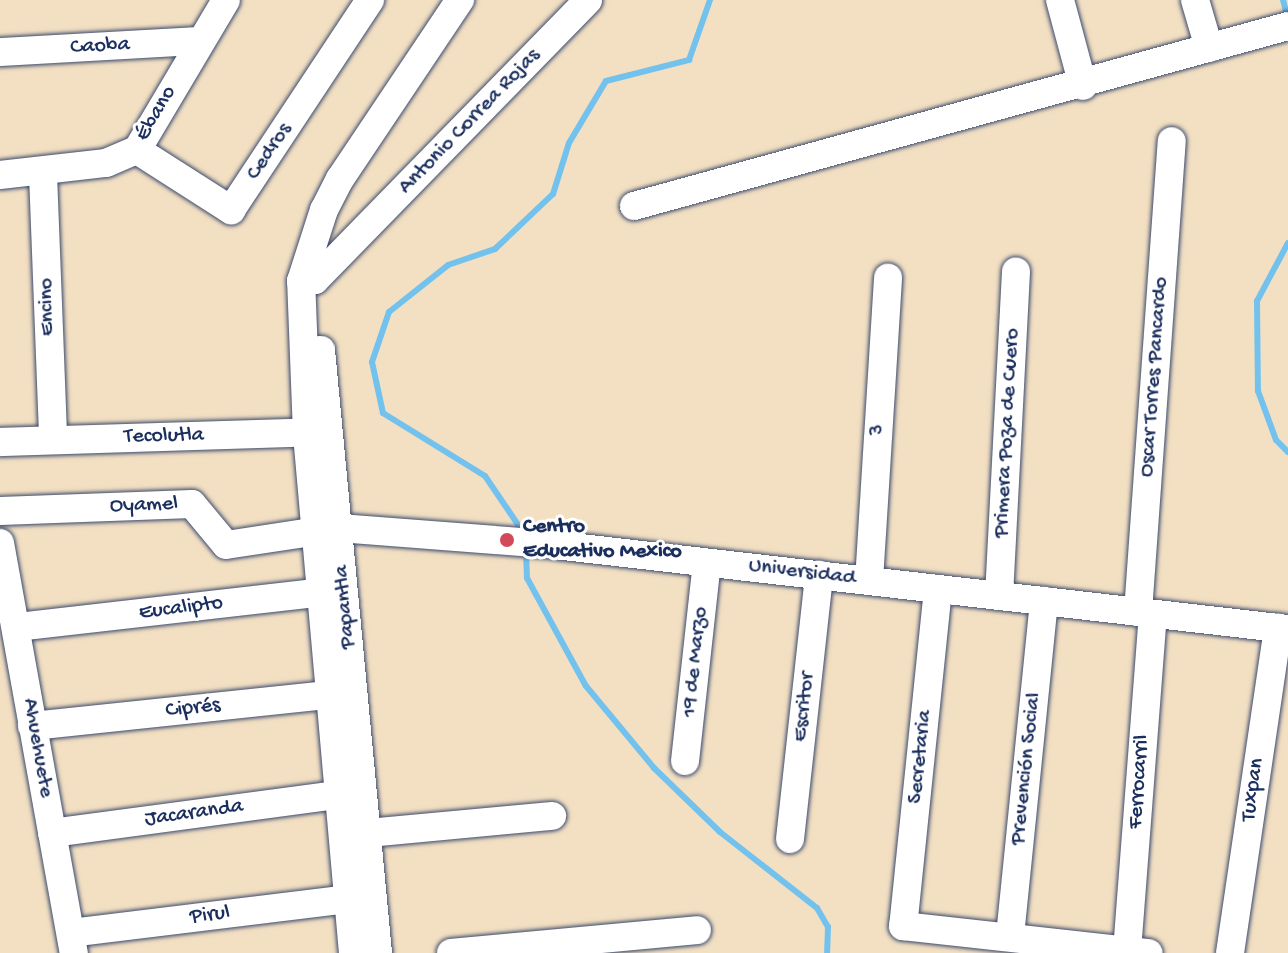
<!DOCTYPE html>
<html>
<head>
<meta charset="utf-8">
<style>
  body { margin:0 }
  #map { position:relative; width:1288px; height:953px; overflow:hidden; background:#f3e0c3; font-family:"Gochi Hand",sans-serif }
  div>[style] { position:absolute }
  .stream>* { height:6px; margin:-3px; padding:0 3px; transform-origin:3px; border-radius:3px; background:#73c2ee }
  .roads { filter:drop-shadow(0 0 2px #3b4a6d) drop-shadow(0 0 2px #3b4a6d) }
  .minor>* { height:28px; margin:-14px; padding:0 14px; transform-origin:14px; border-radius:14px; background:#fff }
  .dots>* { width:22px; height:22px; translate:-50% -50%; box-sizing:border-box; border:4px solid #fff; border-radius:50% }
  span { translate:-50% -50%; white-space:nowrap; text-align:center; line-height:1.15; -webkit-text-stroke:6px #fff; paint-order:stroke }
  .street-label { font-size:22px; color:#1b2f5e }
  .poi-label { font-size:22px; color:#1b2f5e; font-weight:700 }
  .left { translate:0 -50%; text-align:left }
</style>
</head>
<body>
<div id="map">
  <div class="stream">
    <div style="left:1283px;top:0;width:20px;rotate:75deg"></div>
    <div style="left:1288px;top:243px;width:66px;rotate:118.1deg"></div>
    <div style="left:1257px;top:301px;width:90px;rotate:89.4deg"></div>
    <div style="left:1258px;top:391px;width:52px;rotate:69.8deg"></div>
    <div style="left:1276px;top:440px;width:17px;rotate:45deg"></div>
    <div style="left:525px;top:535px;width:71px;rotate:-124.1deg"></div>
    <div style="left:485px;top:476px;width:120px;rotate:-148.3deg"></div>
    <div style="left:383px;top:413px;width:52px;rotate:-102.2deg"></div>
    <div style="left:372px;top:362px;width:53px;rotate:-71.2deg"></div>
    <div style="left:389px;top:312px;width:75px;rotate:-38.5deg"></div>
    <div style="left:448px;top:265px;width:50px;rotate:-18.8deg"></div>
    <div style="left:495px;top:249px;width:80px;rotate:-43.5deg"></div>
    <div style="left:553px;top:194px;width:53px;rotate:-72.6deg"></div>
    <div style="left:569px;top:143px;width:72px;rotate:-59.2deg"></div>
    <div style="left:606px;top:81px;width:86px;rotate:-14.2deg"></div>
    <div style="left:689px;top:60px;width:64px;rotate:-70.7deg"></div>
    <div style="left:526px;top:550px;width:28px;rotate:88deg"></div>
    <div style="left:527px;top:578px;width:123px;rotate:61.4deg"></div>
    <div style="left:586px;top:686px;width:107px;rotate:50.3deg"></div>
    <div style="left:654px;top:768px;width:92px;rotate:44.1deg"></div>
    <div style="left:720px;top:832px;width:123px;rotate:38.1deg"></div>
    <div style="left:817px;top:908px;width:22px;rotate:60deg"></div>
    <div style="left:828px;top:927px;width:26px;rotate:92deg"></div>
  </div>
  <div class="roads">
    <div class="minor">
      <div style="left:1060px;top:0;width:89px;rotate:75deg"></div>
      <div style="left:1195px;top:0;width:50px;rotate:73.7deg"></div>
      <div style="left:0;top:52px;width:199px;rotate:-3.2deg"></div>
      <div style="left:137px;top:150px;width:112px;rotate:32.6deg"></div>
      <div style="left:231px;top:210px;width:252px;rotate:-56.5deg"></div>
      <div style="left:43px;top:174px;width:266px;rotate:87.8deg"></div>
      <div style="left:0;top:175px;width:107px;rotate:-6.5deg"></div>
      <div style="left:106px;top:163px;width:34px;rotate:-23deg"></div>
      <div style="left:137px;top:150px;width:174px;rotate:-59.3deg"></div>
      <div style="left:634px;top:206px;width:678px;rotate:-15.39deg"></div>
      <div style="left:301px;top:281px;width:14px;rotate:-4deg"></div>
      <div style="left:315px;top:280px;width:391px;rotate:-45.7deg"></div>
      <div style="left:321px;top:350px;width:606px;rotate:84.6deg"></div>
      <div style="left:0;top:442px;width:324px;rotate:-1.8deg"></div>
      <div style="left:0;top:511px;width:192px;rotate:-2.1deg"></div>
      <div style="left:192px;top:504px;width:53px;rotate:50.3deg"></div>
      <div style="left:226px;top:545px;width:114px;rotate:-8.6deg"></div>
      <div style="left:339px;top:528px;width:208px;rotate:4.4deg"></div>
      <div style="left:546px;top:544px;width:747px;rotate:6.54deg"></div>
      <div style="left:0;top:543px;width:417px;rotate:79.8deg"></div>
      <div style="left:869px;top:581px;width:304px;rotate:-86.4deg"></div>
      <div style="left:938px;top:589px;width:339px;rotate:95.9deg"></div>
      <div style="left:903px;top:926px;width:247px;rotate:6.3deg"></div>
      <div style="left:999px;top:596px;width:325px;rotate:-87deg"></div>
      <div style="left:1138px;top:612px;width:472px;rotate:-85.9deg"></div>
      <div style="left:17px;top:627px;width:326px;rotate:-6.5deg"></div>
      <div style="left:32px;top:726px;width:315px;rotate:-6deg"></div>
      <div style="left:685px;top:761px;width:199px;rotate:-83.7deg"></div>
      <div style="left:52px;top:833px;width:288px;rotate:-7.6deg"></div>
      <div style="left:368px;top:833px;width:185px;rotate:-5.3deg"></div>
      <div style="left:790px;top:839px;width:266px;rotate:-83.7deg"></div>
      <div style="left:71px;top:933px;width:279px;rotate:-7deg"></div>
      <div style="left:1010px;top:936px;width:337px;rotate:-84.2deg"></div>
      <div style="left:1127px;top:951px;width:338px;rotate:-85.6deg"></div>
      <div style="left:353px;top:953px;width:521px;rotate:-95.07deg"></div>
      <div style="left:307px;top:434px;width:153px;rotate:-92.2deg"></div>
      <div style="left:301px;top:281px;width:75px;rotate:-72.1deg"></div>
      <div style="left:324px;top:210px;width:35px;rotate:-63deg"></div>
      <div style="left:340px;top:179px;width:216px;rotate:-56.2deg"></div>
      <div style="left:451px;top:953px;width:247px;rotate:-5.3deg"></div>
      <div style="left:1230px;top:953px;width:329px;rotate:-81.6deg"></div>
    </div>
  </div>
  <div class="dots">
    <div style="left:507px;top:540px;background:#d1495b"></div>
  </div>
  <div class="street-label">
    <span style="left:100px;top:47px;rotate:-3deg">Caoba</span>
    <span style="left:157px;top:114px;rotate:-60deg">Ébano</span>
    <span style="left:470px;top:122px;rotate:-46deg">Antonio Correa Rojas</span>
    <span style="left:270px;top:152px;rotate:-56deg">Cedros</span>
    <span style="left:48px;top:307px;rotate:-92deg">Encino</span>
    <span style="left:1155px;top:377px;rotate:-86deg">Oscar Torres Pancardo</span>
    <span style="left:878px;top:430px;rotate:-86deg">3</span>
    <span style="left:1008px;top:433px;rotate:-87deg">Primera Poza de Cuero</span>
    <span style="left:164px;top:437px;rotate:-1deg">Tecolutla</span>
    <span style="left:144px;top:506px;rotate:-2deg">Oyamel</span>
    <span style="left:802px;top:573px;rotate:7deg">Universidad</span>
    <span style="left:346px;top:607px;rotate:-95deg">Papantla</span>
    <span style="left:181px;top:609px;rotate:-7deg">Eucalipto</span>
    <span style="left:696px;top:662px;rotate:-84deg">19 de Marzo</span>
    <span style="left:805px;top:707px;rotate:-84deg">Escritor</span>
    <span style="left:193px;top:709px;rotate:-6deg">Ciprés</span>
    <span style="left:37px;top:748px;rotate:80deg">Ahuehuete</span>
    <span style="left:921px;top:757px;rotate:-84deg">Secretaria</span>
    <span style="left:1027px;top:769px;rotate:-84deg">Prevención Social</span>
    <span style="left:1140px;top:782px;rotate:-86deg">Ferrocarril</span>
    <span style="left:1254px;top:790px;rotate:-82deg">Tuxpan</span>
    <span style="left:194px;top:814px;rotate:-8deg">Jacaranda</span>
    <span style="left:210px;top:916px;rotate:-7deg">Pirul</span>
  </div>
  <div class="poi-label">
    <span class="left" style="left:523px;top:540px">Centro<br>Educativo Mexico</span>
  </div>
</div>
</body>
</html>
